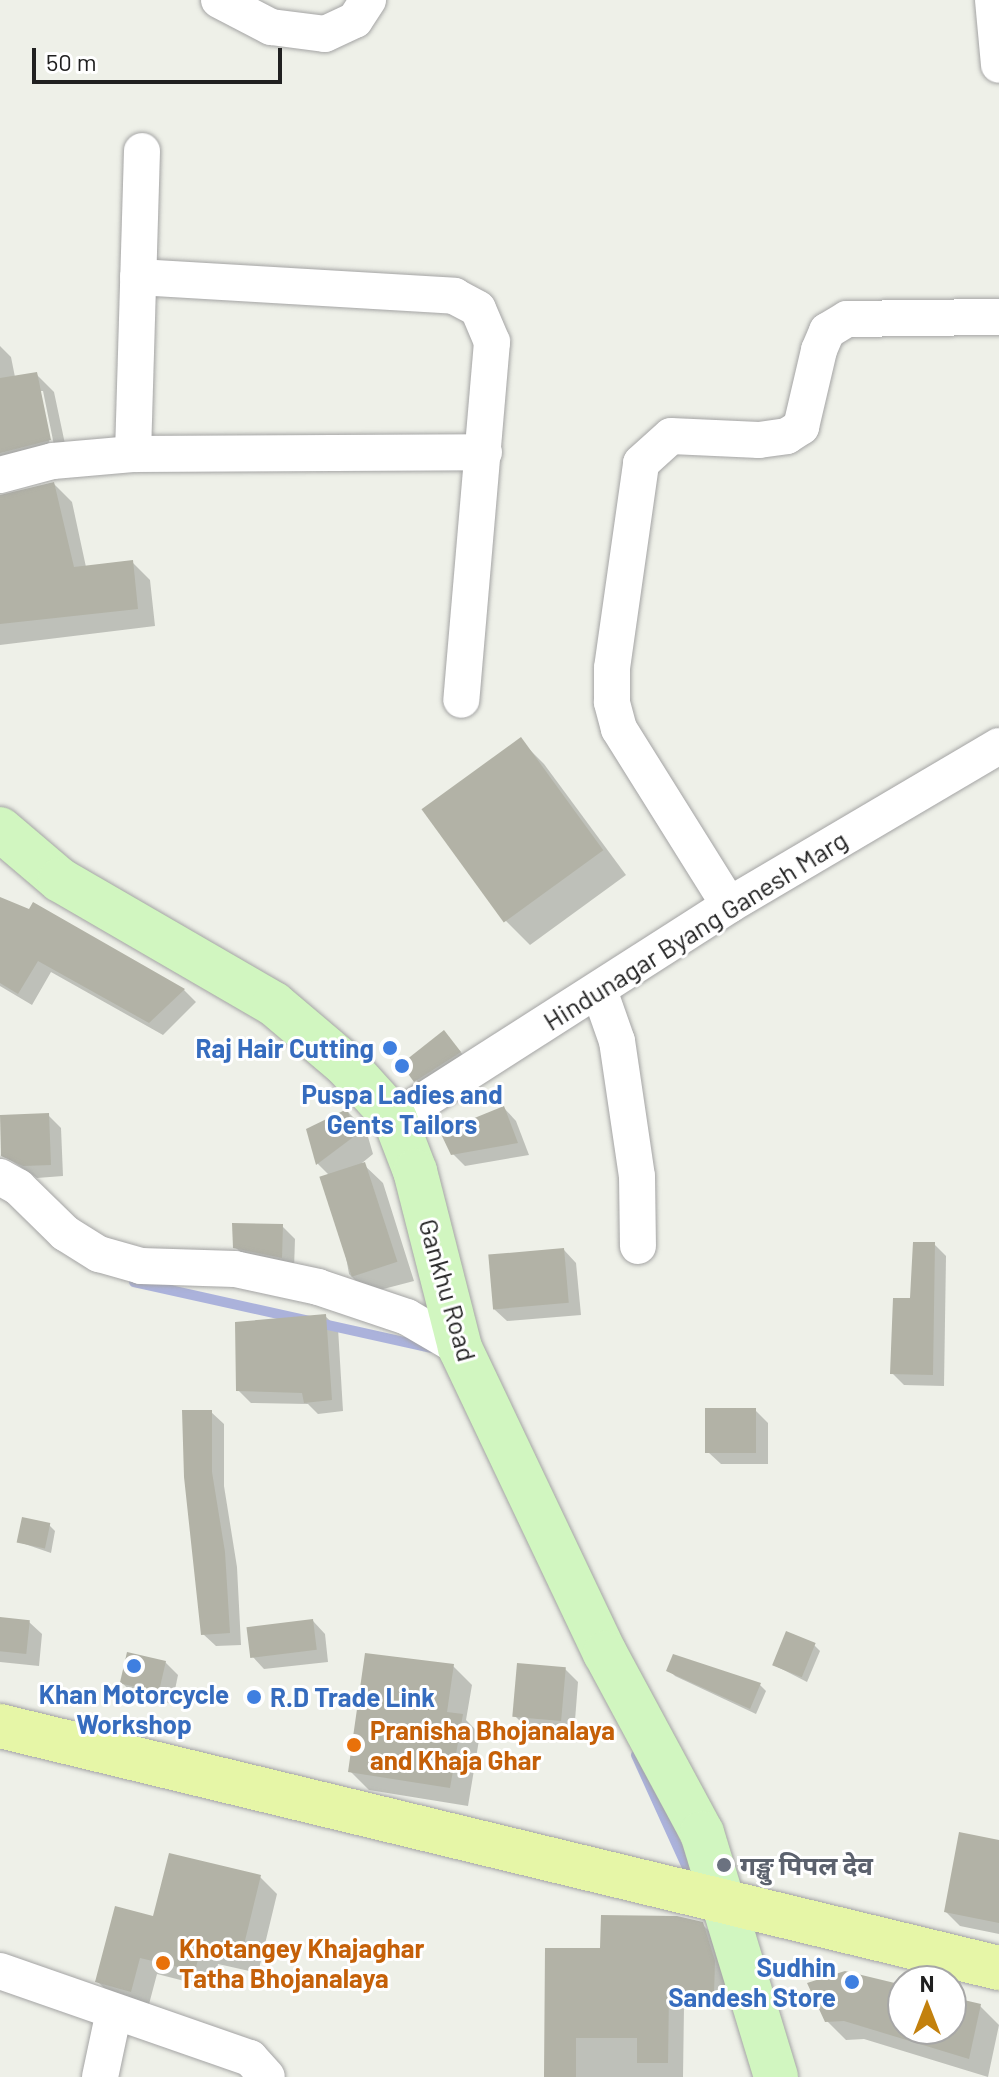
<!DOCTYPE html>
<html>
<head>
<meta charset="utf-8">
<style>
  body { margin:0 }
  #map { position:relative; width:999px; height:2077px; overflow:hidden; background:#eef0e8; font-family:Barlow,"Noto Sans Devanagari",sans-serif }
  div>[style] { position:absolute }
  .shadow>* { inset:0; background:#0003 }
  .stream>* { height:10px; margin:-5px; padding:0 5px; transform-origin:5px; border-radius:5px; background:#abb2db }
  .building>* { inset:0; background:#b2b2a6; transform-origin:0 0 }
  .roads { filter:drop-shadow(0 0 2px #a4a4a4) drop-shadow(0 0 2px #a4a4a4) }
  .minor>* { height:36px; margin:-18px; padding:0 18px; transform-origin:18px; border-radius:18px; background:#fff }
  .secondary>* { height:44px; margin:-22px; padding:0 22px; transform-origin:22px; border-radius:22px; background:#d1f6c0 }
  .primary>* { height:44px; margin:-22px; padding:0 22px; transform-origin:22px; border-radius:22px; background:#e6f6a7 }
  .dots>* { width:22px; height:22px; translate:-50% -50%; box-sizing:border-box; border:4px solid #fff; border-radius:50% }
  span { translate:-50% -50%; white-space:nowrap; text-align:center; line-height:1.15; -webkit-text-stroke:6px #fff; paint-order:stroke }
  .street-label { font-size:26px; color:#202020 }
  .shop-label { font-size:26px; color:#366cbe; font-weight:700 }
  .right { translate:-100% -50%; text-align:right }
  .left { translate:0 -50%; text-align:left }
  .food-label { font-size:26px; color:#c56008; font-weight:700 }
  .worship-label { font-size:26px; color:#5b616d; font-weight:700 }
  .north { position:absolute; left:887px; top:1965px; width:80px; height:80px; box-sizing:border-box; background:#fff; border:2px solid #a6a6a6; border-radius:50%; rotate:0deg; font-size:22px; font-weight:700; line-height:32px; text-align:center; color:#202020 }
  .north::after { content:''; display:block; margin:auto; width:28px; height:36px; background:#c3810e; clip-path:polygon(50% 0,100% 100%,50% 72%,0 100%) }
  .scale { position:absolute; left:32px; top:48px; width:250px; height:36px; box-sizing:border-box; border:4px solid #202020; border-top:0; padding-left:10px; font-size:24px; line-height:28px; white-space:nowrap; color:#202020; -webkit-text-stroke:6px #fff; paint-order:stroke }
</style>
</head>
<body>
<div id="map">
  <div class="shadow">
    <div style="clip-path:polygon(evenodd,0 346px,11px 357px,15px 377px,36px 374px,54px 392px,68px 458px,0 489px,0 346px,39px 391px,43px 391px,55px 450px,51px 450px,39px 391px)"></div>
    <div style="clip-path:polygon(54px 484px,72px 502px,86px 567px,132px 562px,150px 580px,155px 626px,0 645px,0 496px)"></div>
    <div style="clip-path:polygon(520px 740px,544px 764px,626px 875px,530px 945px,506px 921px,424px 809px)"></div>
    <div style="clip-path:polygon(0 900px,30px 911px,33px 905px,184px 990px,196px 1002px,163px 1035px,51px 972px,32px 1005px,0 986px)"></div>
    <div style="clip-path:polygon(444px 1033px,472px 1065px,429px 1093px,416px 1080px)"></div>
    <div style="clip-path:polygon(504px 1108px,516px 1121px,529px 1155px,465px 1166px,452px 1153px)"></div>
    <div style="clip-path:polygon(347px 1111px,366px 1130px,373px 1154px,362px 1163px,383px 1183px,414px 1281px,368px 1293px,349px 1274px,332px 1178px,318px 1164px,308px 1130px)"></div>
    <div style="clip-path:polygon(48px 1115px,61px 1128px,63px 1176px,37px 1178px,3px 1155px)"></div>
    <div style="clip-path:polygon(282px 1226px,295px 1239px,294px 1269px,248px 1260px,235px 1247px)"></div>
    <div style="clip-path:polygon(934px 1244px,946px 1256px,944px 1386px,904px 1385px,892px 1373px,911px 1300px)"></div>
    <div style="clip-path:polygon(564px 1250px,576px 1263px,581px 1315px,507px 1321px,494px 1309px)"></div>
    <div style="clip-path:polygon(325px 1316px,338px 1328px,343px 1411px,318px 1414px,308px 1404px,251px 1403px,238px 1390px)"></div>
    <div style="clip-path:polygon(755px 1410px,768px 1423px,768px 1464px,721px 1464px,708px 1452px)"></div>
    <div style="clip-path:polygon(211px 1412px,224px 1424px,224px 1486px,237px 1567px,241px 1645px,216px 1646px,203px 1634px)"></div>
    <div style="clip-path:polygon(49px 1525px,55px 1531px,51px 1553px,19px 1542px)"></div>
    <div style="clip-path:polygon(0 1619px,29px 1622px,42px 1634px,39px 1666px,0 1662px)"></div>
    <div style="clip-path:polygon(313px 1621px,325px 1634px,328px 1662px,264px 1669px,252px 1656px)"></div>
    <div style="clip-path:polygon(814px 1645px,820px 1651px,807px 1682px,774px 1665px)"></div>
    <div style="clip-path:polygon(674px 1657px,760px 1685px,766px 1691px,756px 1714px,675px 1676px,669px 1670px)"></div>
    <div style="clip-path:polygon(165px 1662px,178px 1675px,172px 1704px,135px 1695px,122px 1683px)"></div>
    <div style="clip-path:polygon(453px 1666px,472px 1685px,466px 1720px,480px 1734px,468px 1806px,369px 1790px,350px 1771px)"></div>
    <div style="clip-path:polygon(565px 1669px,578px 1682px,574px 1733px,528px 1729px,515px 1716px)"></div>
    <div style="clip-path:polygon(999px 1842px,999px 1934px,960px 1926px,946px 1912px)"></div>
    <div style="clip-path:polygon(260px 1877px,277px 1894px,258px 1973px,218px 1964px,212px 1988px,157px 1974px,148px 2008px,114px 1998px,97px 1981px,155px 1919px)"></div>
    <div style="clip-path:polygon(702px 1924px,718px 1940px,730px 1978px,729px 2008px,684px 2007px,683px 2077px,546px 2077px,602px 1950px)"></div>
    <div style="clip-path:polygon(903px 1987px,903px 2029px,951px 2029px,951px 1999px,980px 2006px,999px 2025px,988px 2077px,864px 2039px,846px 2040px,827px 2021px)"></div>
  </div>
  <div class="stream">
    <div style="left:134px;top:1282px;width:304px;rotate:12.5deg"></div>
    <div style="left:636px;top:1755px;width:141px;rotate:65.6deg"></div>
  </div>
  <div class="building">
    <div style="clip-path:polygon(37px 372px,51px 440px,0 453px,0 378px)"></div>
    <div style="clip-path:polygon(54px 482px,74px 567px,133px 560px,138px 609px,0 624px,0 495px)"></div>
    <div style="left:521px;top:737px;width:140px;height:123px;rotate:54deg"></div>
    <div style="clip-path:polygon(0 897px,29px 909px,33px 902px,185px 989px,149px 1023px,38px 961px,18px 994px,0 983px)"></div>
    <div style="clip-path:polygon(444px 1030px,461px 1052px,414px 1082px,401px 1064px)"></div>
    <div style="clip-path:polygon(504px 1106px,518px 1143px,451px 1155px,440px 1132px)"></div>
    <div style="clip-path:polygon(347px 1109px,356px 1135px,316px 1165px,306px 1129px)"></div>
    <div style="clip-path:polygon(49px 1113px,51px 1165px,23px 1166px,1px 1156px,0 1115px)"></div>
    <div style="left:365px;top:1162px;width:105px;height:48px;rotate:72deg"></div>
    <div style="clip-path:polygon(232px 1223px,283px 1224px,282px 1258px,233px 1248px)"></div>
    <div style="clip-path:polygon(913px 1242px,935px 1242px,933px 1375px,890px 1374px,893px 1298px,910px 1298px)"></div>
    <div style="left:564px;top:1248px;width:55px;height:76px;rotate:85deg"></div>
    <div style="clip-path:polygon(326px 1314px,332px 1400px,304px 1403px,302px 1393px,236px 1391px,235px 1322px)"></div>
    <div style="left:756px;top:1408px;width:45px;height:51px;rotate:90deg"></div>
    <div style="clip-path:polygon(182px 1410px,212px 1410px,212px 1472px,225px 1552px,230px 1633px,201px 1635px,184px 1477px)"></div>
    <div style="left:22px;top:1517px;width:29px;height:26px;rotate:12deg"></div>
    <div style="left:0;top:1617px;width:30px;height:34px;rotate:6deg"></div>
    <div style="left:313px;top:1619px;width:31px;height:67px;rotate:83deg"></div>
    <div style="left:786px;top:1631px;width:32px;height:37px;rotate:22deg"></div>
    <div style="left:127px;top:1652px;width:40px;height:32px;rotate:13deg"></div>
    <div style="clip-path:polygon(365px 1653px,454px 1664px,447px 1712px,463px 1714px,450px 1788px,348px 1772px)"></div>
    <div style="clip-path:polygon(673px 1654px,761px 1683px,750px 1709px,666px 1671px)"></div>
    <div style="left:517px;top:1663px;width:49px;height:54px;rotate:5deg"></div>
    <div style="clip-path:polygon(959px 1832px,999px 1840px,999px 1923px,944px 1912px)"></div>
    <div style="clip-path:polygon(169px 1853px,261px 1875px,241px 1957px,201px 1948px,195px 1971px,140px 1958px,131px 1992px,95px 1982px,115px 1906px,153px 1916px)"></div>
    <div style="clip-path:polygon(601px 1915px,677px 1916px,703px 1922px,715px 1961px,714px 1994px,669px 1992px,668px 2063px,637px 2063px,637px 2038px,576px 2038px,576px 2077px,544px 2077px,545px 1948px,600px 1948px)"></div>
    <div style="clip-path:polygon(845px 1971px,903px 1985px,903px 2029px,951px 2029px,951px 1997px,981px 2004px,969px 2059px,844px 2021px,825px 2022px,807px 1983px)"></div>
  </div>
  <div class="roads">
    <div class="minor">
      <div style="left:219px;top:0;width:59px;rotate:27.4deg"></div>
      <div style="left:271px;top:27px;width:54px;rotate:7.4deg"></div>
      <div style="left:325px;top:34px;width:33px;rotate:-25deg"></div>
      <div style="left:355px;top:20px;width:24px;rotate:-57deg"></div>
      <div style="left:993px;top:0;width:65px;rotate:84.7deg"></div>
      <div style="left:138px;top:277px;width:317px;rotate:3.4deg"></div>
      <div style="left:454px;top:296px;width:27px;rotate:28deg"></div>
      <div style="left:478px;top:309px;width:36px;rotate:67deg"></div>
      <div style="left:492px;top:342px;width:359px;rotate:94.9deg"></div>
      <div style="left:133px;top:454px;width:303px;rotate:-88.3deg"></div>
      <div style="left:0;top:475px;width:55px;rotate:-14.8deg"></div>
      <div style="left:53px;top:461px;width:80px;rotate:-5deg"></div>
      <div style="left:133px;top:454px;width:351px;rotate:-0.3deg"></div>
      <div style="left:729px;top:905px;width:208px;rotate:-122deg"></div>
      <div style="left:619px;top:729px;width:28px;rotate:-105deg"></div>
      <div style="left:612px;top:702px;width:34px;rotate:-90deg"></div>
      <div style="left:612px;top:668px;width:207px;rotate:-81.9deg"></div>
      <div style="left:641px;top:463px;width:40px;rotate:-42deg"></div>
      <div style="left:671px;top:436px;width:88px;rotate:2.6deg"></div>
      <div style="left:759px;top:440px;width:28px;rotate:-8deg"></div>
      <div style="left:787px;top:436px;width:17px;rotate:-33deg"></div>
      <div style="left:801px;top:427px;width:79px;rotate:-76.8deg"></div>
      <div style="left:819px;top:350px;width:21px;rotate:-67deg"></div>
      <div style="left:827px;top:331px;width:23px;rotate:-31deg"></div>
      <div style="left:847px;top:319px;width:152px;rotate:-0.8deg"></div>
      <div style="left:599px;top:990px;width:54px;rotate:70.6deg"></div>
      <div style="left:617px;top:1041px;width:136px;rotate:81.6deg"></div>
      <div style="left:637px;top:1176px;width:70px;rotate:89.2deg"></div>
      <div style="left:395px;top:1119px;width:397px;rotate:-32.6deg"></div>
      <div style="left:729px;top:905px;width:313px;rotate:-30.5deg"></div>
      <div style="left:0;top:1177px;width:21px;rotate:29deg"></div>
      <div style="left:18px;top:1187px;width:66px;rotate:44.4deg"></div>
      <div style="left:65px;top:1233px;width:40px;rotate:32deg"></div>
      <div style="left:99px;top:1254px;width:44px;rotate:15.9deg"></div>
      <div style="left:141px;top:1266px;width:94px;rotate:1.8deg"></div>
      <div style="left:235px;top:1269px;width:85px;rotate:12.2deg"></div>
      <div style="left:318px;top:1287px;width:94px;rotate:18.6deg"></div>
      <div style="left:407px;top:1317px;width:61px;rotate:30.3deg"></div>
      <div style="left:0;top:1971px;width:265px;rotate:19.2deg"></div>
      <div style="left:250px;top:2058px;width:25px;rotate:48deg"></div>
      <div style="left:100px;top:2077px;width:67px;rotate:-78deg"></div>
    </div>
    <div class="secondary">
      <div style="left:0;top:829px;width:79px;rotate:40.4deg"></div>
      <div style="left:60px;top:880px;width:247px;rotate:30.1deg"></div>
      <div style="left:274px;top:1004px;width:94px;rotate:40.3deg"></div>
      <div style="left:346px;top:1065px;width:73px;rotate:47.8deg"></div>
      <div style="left:395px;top:1119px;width:56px;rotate:69deg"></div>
      <div style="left:415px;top:1171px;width:183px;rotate:75.7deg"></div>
      <div style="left:460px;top:1348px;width:338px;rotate:64.6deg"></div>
      <div style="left:605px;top:1653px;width:204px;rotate:61.7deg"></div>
      <div style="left:702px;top:1833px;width:255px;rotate:73.1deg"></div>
    </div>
    <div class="primary">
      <div style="left:0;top:1726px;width:1028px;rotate:13.62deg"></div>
    </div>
  </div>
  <div class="dots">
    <div style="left:390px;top:1048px;background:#3f7fe0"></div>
    <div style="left:402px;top:1066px;background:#3f7fe0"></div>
    <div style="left:134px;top:1666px;background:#3f7fe0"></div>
    <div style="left:254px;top:1697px;background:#3f7fe0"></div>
    <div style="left:354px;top:1745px;background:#e8710a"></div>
    <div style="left:724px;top:1865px;background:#6b7280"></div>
    <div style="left:163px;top:1963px;background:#e8710a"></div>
    <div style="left:852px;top:1982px;background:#3f7fe0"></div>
  </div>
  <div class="street-label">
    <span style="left:695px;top:930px;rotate:-32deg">Hindunagar Byang Ganesh Marg</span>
    <span style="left:448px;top:1290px;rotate:74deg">Gankhu Road</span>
  </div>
  <div class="shop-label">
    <span class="right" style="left:374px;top:1048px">Raj Hair Cutting</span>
    <span style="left:402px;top:1109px">Puspa Ladies and<br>Gents Tailors</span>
    <span style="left:134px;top:1709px">Khan Motorcycle<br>Workshop</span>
    <span class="left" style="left:270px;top:1697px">R.D Trade Link</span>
    <span class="right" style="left:836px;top:1982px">Sudhin<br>Sandesh Store</span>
  </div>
  <div class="food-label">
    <span class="left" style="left:370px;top:1745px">Pranisha Bhojanalaya<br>and Khaja Ghar</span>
    <span class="left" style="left:179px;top:1963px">Khotangey Khajaghar<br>Tatha Bhojanalaya</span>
  </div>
  <div class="worship-label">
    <span class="left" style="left:740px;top:1865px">गङ्खु पिपल देव</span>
  </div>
  <div class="north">N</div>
  <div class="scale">50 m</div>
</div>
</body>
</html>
